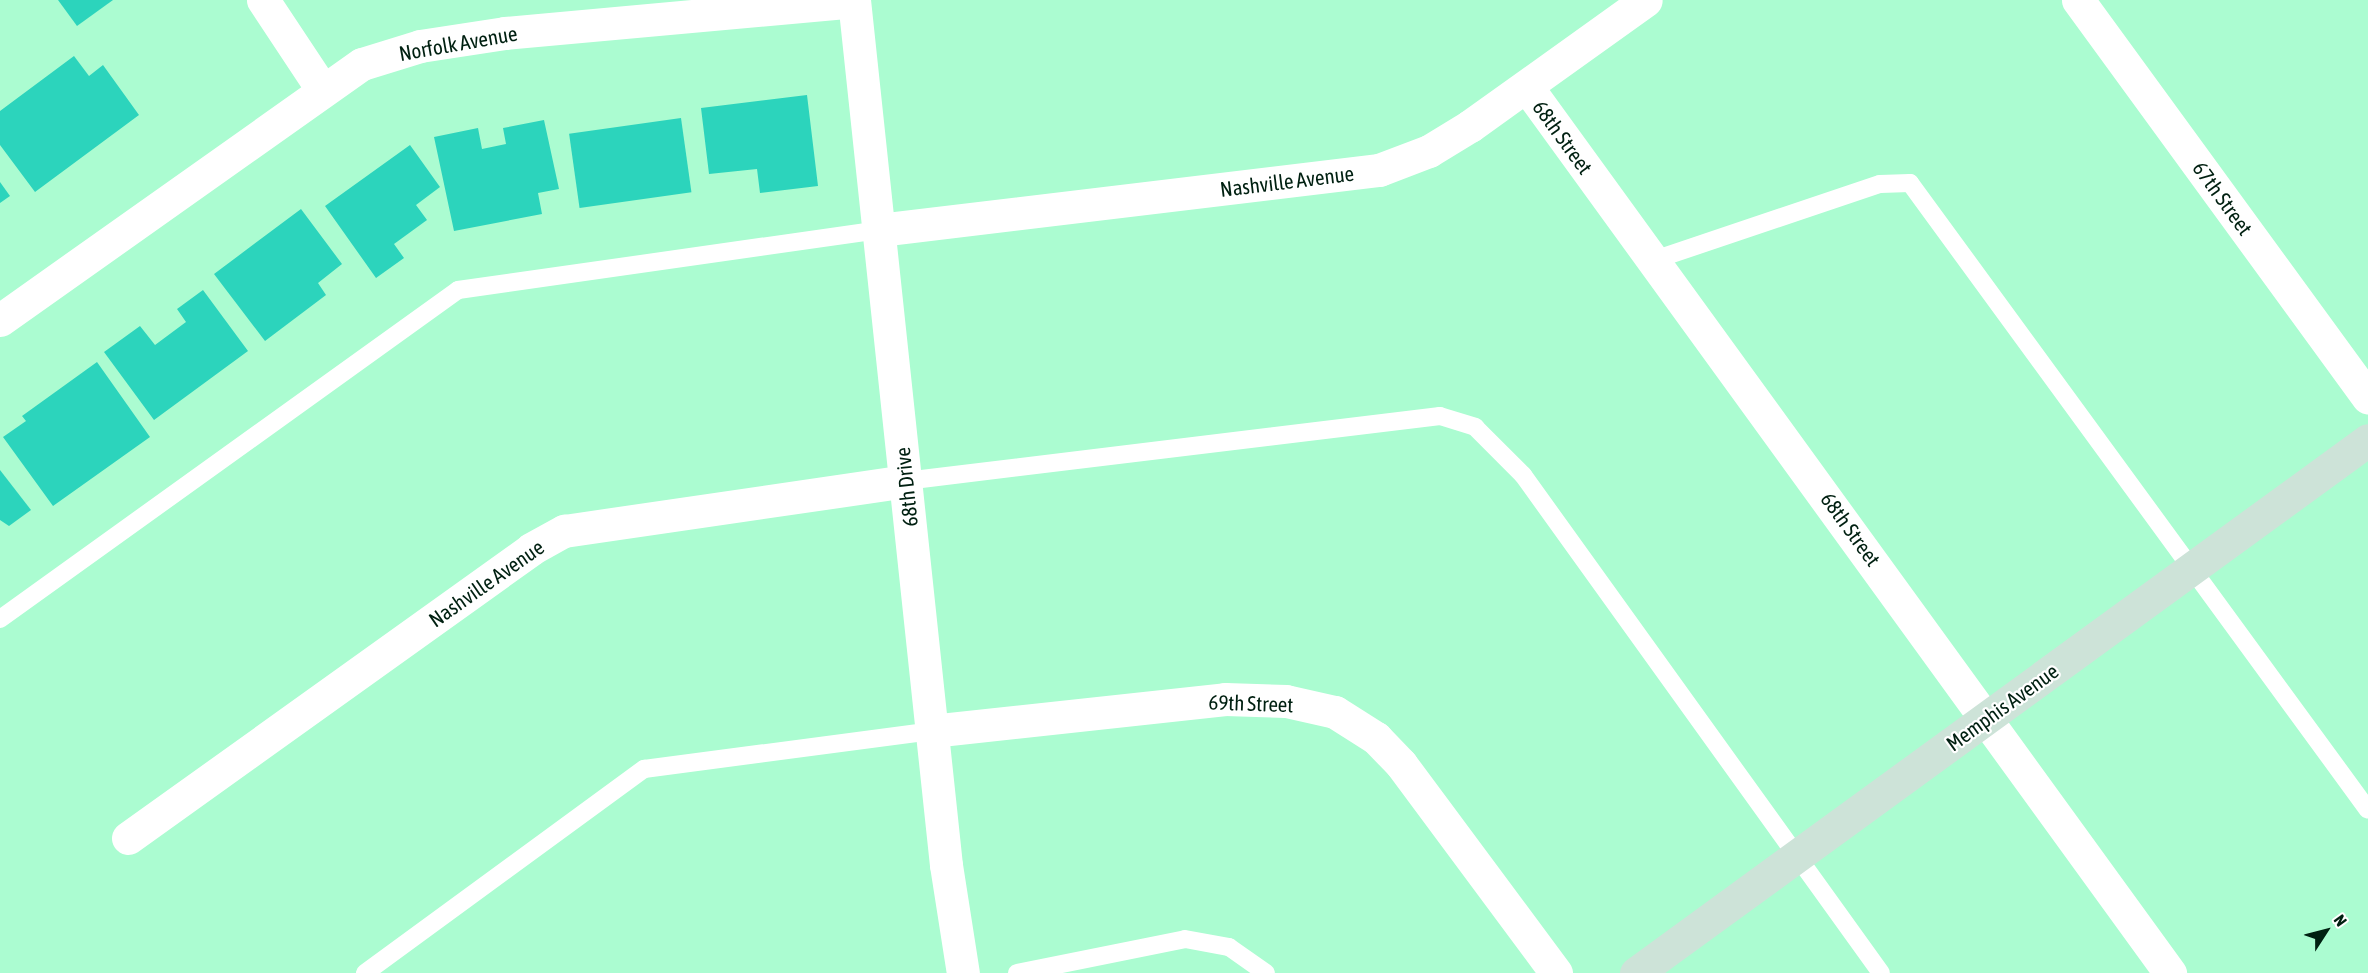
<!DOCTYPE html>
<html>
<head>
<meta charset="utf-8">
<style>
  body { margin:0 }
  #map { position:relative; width:2368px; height:973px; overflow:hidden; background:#abfcd1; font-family:"Asap Condensed",sans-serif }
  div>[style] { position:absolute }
  .building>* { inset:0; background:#2cd4bc; transform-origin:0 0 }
  .lane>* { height:18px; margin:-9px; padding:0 9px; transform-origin:9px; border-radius:9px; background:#fff }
  .street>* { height:33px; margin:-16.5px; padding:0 16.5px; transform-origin:16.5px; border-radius:16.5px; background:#fff }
  .secondary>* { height:33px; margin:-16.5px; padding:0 16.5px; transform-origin:16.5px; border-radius:16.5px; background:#cde3d8 }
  span { translate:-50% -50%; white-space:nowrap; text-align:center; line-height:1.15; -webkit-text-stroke:4.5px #fff; paint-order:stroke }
  .street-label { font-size:21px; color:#002011 }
  .north { position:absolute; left:2296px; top:901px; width:60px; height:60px; -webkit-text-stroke:4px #fff; paint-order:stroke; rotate:54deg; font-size:16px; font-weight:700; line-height:24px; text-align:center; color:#002011 }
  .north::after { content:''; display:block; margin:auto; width:21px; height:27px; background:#002011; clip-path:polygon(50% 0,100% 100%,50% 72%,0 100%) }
</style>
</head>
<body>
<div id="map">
  <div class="building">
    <div style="clip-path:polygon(58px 0,113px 0,77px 26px)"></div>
    <div style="clip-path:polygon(74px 56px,89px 76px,103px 65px,139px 115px,35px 192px,0 145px,0 111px)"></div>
    <div style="clip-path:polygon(807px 95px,818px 186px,760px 193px,757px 169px,709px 174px,701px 108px)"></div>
    <div style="left:681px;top:118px;width:75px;height:113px;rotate:82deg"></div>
    <div style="clip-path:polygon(544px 120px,559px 189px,538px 193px,542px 214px,454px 231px,434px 137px,478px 128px,482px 149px,506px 144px,503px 128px)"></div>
    <div style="clip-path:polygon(410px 145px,440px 187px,416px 205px,427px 220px,394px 244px,404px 258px,376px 278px,325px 206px)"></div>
    <div style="clip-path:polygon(0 182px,10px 196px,0 203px)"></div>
    <div style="clip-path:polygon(301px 209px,342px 264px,318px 283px,326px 295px,265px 341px,214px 274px)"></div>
    <div style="clip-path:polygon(203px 290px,248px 351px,154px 420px,104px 352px,140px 326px,155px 345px,186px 322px,177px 309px)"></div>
    <div style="clip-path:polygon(97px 362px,150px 437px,53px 506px,3px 437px,26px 421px,22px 416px)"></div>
    <div style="clip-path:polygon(0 470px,31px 510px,9px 526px,0 520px)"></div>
  </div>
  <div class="lane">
    <div style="left:1654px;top:260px;width:238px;rotate:-18.6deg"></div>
    <div style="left:1880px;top:184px;width:30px;rotate:-2deg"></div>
    <div style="left:1910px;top:183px;width:776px;rotate:53.85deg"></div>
    <div style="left:905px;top:481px;width:539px;rotate:-6.93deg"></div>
    <div style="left:1440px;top:416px;width:37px;rotate:17deg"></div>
    <div style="left:1475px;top:427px;width:68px;rotate:45deg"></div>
    <div style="left:1523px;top:475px;width:613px;rotate:54.29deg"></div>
    <div style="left:0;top:619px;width:564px;rotate:-35.69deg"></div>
    <div style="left:458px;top:290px;width:425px;rotate:-8.1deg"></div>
    <div style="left:365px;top:973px;width:346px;rotate:-36.2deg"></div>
    <div style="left:644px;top:769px;width:290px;rotate:-7.5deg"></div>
    <div style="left:1017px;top:973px;width:171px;rotate:-11.4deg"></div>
    <div style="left:1185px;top:939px;width:45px;rotate:10.3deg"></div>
    <div style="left:1229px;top:947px;width:45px;rotate:35.1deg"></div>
  </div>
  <div class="street">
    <div style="left:263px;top:0;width:107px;rotate:56.5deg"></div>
    <div style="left:854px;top:0;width:870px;rotate:83.93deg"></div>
    <div style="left:946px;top:865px;width:109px;rotate:81.1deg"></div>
    <div style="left:2078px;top:0;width:492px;rotate:53.9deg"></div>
    <div style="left:1527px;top:87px;width:1095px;rotate:54.03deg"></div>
    <div style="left:879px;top:230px;width:504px;rotate:-6.84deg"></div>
    <div style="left:1379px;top:170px;width:53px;rotate:-20.8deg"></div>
    <div style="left:1429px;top:151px;width:48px;rotate:-31.4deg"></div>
    <div style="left:1470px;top:126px;width:216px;rotate:-35.6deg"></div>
    <div style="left:0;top:320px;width:443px;rotate:-35.3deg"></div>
    <div style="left:362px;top:64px;width:61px;rotate:-17.2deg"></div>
    <div style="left:420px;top:46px;width:86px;rotate:-8.7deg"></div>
    <div style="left:505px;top:33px;width:350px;rotate:-5.2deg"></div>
    <div style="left:931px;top:731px;width:296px;rotate:-6.2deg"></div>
    <div style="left:1225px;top:699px;width:61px;rotate:1.9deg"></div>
    <div style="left:1286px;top:701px;width:50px;rotate:12.7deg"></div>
    <div style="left:1335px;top:712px;width:49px;rotate:32.4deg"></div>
    <div style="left:1376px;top:738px;width:36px;rotate:46deg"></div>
    <div style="left:1401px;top:764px;width:260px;rotate:53.4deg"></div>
    <div style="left:128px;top:838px;width:496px;rotate:-35.6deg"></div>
    <div style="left:531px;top:549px;width:38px;rotate:-29deg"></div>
    <div style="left:564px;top:531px;width:345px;rotate:-8.3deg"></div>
  </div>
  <div class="secondary">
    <div style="left:1636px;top:973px;width:905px;rotate:-36.06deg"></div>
  </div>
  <div class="street-label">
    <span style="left:458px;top:43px;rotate:-10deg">Norfolk Avenue</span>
    <span style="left:1563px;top:137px;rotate:54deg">68th Street</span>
    <span style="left:1287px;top:181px;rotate:-7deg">Nashville Avenue</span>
    <span style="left:2223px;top:198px;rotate:54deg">67th Street</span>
    <span style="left:906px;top:487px;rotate:-96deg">68th Drive</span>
    <span style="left:1851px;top:529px;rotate:54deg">68th Street</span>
    <span style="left:486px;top:583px;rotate:-35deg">Nashville Avenue</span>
    <span style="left:1251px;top:703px;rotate:2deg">69th Street</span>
    <span style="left:2002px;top:707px;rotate:-36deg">Memphis Avenue</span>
  </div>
  <div class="north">N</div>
</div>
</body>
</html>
